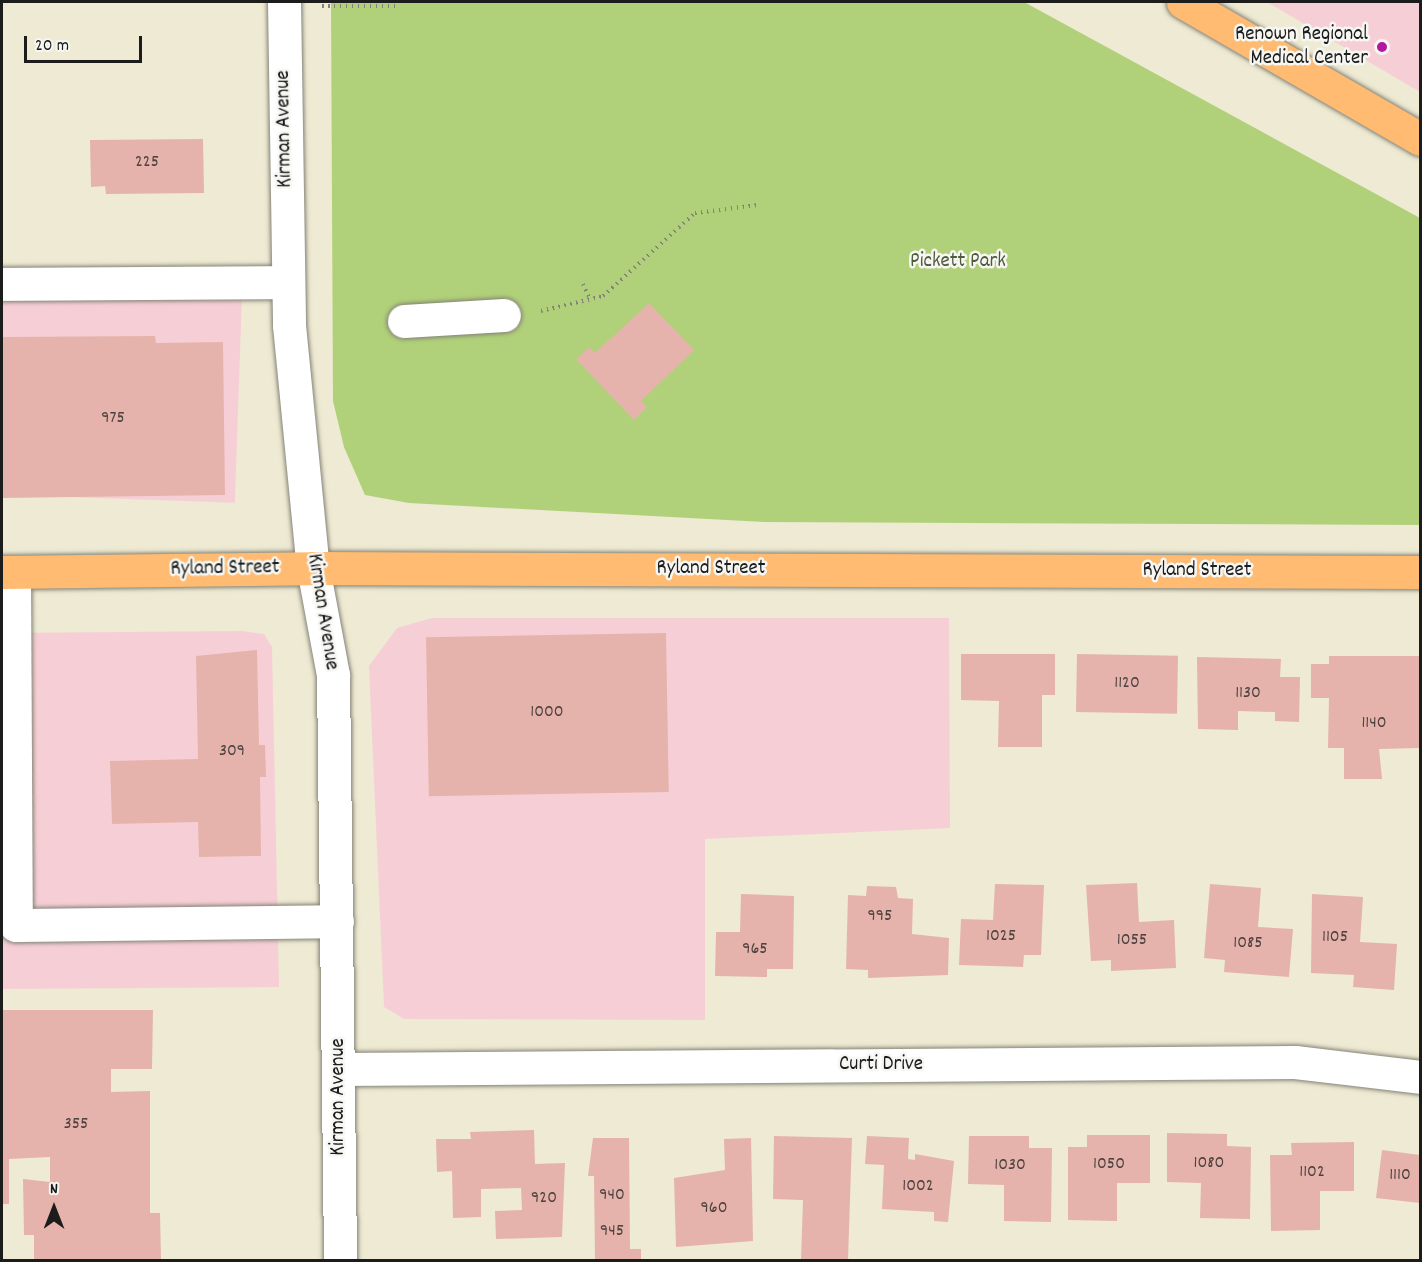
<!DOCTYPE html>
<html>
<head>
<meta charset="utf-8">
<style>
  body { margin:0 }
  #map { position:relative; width:1422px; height:1262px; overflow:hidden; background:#eeead3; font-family:Dekko,sans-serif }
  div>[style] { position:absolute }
  .built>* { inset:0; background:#f6cfd6; transform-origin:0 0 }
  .green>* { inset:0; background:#b0d179 }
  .building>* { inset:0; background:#e5b3ab; transform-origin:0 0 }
  .path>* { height:4px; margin-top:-2px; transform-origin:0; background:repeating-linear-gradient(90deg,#858378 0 1.5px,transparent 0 6px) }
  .roads { filter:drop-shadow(0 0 2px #858378) drop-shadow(0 0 2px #858378) }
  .minor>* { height:33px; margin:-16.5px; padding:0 16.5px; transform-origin:16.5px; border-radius:16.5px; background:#fff }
  .major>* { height:33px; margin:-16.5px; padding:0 16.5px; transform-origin:16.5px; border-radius:16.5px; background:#febb71 }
  .dots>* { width:16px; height:16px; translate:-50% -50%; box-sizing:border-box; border:3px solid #f6f6f2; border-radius:50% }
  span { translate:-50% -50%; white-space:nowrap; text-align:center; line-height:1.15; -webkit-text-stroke:5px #f6f6f2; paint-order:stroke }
  .number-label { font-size:18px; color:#4e4240 }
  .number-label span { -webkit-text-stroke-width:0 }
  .poi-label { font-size:21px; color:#1c1c1c }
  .right { translate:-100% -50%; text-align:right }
  .street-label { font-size:21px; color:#1c1c1c }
  .park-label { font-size:21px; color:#505b3d }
  .frame { position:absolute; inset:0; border:3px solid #1c1c1c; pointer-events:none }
  .north { position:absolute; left:24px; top:1178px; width:60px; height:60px; -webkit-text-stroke:4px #f6f6f2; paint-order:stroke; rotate:0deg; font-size:16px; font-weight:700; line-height:24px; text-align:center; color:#1c1c1c }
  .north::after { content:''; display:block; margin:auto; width:21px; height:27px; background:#1c1c1c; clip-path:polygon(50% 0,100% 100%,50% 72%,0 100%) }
  .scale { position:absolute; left:24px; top:36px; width:118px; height:27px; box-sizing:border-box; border:3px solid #1c1c1c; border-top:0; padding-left:8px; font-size:18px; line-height:21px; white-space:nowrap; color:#1c1c1c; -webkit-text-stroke:4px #f6f6f2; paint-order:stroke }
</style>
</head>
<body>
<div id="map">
  <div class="built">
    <div style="clip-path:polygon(1267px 2px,1420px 2px,1420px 92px)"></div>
    <div style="left:242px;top:297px;width:206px;height:240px;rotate:92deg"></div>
    <div style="clip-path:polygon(432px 618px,949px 618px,950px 828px,705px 839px,705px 1020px,404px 1019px,384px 1007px,369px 666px,397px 628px)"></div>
    <div style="clip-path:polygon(242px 631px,264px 634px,272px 647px,279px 987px,2px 989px,2px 633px)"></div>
  </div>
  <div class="green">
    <div style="clip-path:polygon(331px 2px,1024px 2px,1420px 218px,1420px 525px,764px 522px,409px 503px,365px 495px,344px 447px,333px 401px)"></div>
  </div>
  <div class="building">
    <div style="clip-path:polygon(203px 139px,204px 193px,106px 194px,105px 186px,91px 187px,90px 140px)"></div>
    <div style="clip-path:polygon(649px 303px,694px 350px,641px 401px,647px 407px,634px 420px,576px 359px,589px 347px,595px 353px)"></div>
    <div style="clip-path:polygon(155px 336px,156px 343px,223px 342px,225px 495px,2px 498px,2px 337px)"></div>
    <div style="left:666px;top:633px;width:159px;height:240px;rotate:89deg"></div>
    <div style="clip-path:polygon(257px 650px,259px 745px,265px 745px,266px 777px,260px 777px,261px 856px,199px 857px,198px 822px,112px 824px,110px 761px,198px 759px,196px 656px)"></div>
    <div style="clip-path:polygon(961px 654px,1055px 654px,1055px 695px,1042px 695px,1042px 747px,998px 747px,999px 701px,961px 700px)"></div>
    <div style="left:1077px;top:654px;width:101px;height:58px;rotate:1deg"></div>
    <div style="clip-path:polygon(1329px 656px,1420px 656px,1420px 748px,1379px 749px,1382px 779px,1344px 779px,1344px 748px,1328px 748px,1329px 698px,1311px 698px,1311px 664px,1329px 664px)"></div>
    <div style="clip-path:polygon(1197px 657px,1281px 659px,1280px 677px,1300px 677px,1299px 722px,1275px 721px,1275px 712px,1238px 711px,1238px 730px,1198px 729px)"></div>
    <div style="clip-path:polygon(1137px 883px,1139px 922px,1174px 920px,1176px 968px,1111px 971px,1111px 960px,1091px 961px,1086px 885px)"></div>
    <div style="clip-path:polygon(995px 884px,1044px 885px,1041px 955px,1024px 955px,1023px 967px,959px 965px,961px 919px,993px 920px)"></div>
    <div style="clip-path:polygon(1210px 884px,1261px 888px,1258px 927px,1293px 929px,1289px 977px,1224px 972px,1225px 960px,1204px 958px)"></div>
    <div style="clip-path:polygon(867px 886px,896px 887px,898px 898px,913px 899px,912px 934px,949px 938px,948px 975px,868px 978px,868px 970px,846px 969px,848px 895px,866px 896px)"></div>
    <div style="clip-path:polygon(741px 894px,794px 896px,793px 969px,767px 969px,767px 977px,715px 976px,716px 932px,740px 932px)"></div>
    <div style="clip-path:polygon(1312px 894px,1363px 897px,1360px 942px,1397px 944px,1394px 990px,1353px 987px,1354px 975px,1311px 973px)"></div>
    <div style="clip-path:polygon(2px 1010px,153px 1010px,152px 1069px,111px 1069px,111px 1092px,150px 1091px,150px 1213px,160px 1213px,161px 1260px,34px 1260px,34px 1235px,24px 1235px,23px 1179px,50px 1182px,50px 1157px,9px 1159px,9px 1204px,2px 1204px)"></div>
    <div style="clip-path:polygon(534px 1130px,535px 1164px,565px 1163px,562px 1237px,496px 1239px,495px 1211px,522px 1210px,521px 1188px,481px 1189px,481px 1217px,453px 1218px,452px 1171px,437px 1172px,436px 1139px,471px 1139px,470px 1132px)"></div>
    <div style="clip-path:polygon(1167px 1133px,1227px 1134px,1227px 1146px,1251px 1147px,1250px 1219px,1200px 1218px,1201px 1183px,1167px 1182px)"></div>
    <div style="clip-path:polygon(1087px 1135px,1150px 1135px,1150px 1183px,1117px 1183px,1117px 1221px,1068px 1220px,1068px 1147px,1087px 1147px)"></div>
    <div style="clip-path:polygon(774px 1136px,852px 1138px,848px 1260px,801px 1260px,803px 1200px,773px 1199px)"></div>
    <div style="clip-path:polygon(867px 1136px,909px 1138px,908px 1159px,915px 1160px,915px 1154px,954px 1161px,948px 1222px,934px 1221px,934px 1212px,882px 1209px,884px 1165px,865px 1164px)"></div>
    <div style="clip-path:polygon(969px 1136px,1029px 1136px,1029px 1148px,1052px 1148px,1051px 1222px,1004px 1221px,1004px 1185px,968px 1184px)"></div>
    <div style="clip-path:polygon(593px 1138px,629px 1138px,630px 1249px,641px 1249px,641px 1260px,595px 1260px,594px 1176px,588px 1176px)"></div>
    <div style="clip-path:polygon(751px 1138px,753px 1241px,676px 1247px,674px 1178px,725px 1170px,724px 1139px)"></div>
    <div style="clip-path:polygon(1354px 1142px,1354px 1191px,1320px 1191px,1320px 1230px,1271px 1231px,1270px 1155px,1292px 1155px,1291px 1143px)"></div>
    <div style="clip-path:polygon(1382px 1150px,1420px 1155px,1420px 1203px,1376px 1198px)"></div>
  </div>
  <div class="path">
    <div style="left:322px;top:6px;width:74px"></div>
    <div style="left:583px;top:284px;width:17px;rotate:65deg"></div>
    <div style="left:541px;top:311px;width:64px;rotate:-13.6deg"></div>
    <div style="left:603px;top:296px;width:124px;rotate:-42.1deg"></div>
    <div style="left:695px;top:213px;width:64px;rotate:-7.2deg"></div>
  </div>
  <div class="roads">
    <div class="minor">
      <div style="left:284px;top:2px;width:323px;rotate:89.1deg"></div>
      <div style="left:289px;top:325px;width:244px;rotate:84.4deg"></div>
      <div style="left:313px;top:568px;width:109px;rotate:79.4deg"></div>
      <div style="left:333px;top:675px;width:585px;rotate:89.31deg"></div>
      <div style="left:2px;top:284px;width:285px;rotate:-0.4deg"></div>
      <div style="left:404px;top:321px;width:100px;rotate:-3.4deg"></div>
      <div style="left:14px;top:572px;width:353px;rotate:89.7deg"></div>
      <div style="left:16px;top:925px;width:321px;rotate:-0.7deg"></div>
      <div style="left:340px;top:1069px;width:955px;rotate:-0.42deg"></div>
      <div style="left:1295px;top:1062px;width:126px;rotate:6.8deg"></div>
    </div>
    <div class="major">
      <div style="left:1183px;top:2px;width:274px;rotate:30deg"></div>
      <div style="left:2px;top:572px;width:311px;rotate:-0.7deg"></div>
      <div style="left:313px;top:568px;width:1107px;rotate:0.21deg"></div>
    </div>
  </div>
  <div class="dots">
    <div style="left:1382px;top:47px;background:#b5179e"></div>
  </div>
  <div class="number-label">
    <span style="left:147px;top:163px">225</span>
    <span style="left:113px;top:419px">975</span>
    <span style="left:1127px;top:684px">1120</span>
    <span style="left:1248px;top:694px">1130</span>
    <span style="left:547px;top:713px">1000</span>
    <span style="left:1374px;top:724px">1140</span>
    <span style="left:232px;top:752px">309</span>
    <span style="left:880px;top:917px">995</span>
    <span style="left:1001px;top:937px">1025</span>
    <span style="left:1335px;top:938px">1105</span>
    <span style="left:1132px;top:941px">1055</span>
    <span style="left:1248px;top:944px">1085</span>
    <span style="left:755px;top:950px">965</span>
    <span style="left:76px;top:1125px">355</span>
    <span style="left:1209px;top:1164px">1080</span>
    <span style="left:1109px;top:1165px">1050</span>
    <span style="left:1010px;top:1166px">1030</span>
    <span style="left:1312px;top:1173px">1102</span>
    <span style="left:1400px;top:1176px">1110</span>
    <span style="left:918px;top:1187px">1002</span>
    <span style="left:612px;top:1196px">940</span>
    <span style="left:544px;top:1199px">920</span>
    <span style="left:714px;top:1209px">960</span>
    <span style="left:612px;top:1232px">945</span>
  </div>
  <div class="poi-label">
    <span class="right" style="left:1368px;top:47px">Renown Regional<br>Medical Center</span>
  </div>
  <div class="street-label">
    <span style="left:285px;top:129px;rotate:-91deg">Kirman Avenue</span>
    <span style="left:225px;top:569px;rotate:-1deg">Ryland Street</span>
    <span style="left:711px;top:569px">Ryland Street</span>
    <span style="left:1197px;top:571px">Ryland Street</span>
    <span style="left:322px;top:612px;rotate:81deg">Kirman Avenue</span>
    <span style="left:881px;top:1065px">Curti Drive</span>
    <span style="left:339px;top:1097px;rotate:-90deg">Kirman Avenue</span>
  </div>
  <div class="park-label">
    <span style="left:958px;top:262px">Pickett Park</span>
  </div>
  <div class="frame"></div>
  <div class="north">N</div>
  <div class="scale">20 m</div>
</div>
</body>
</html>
